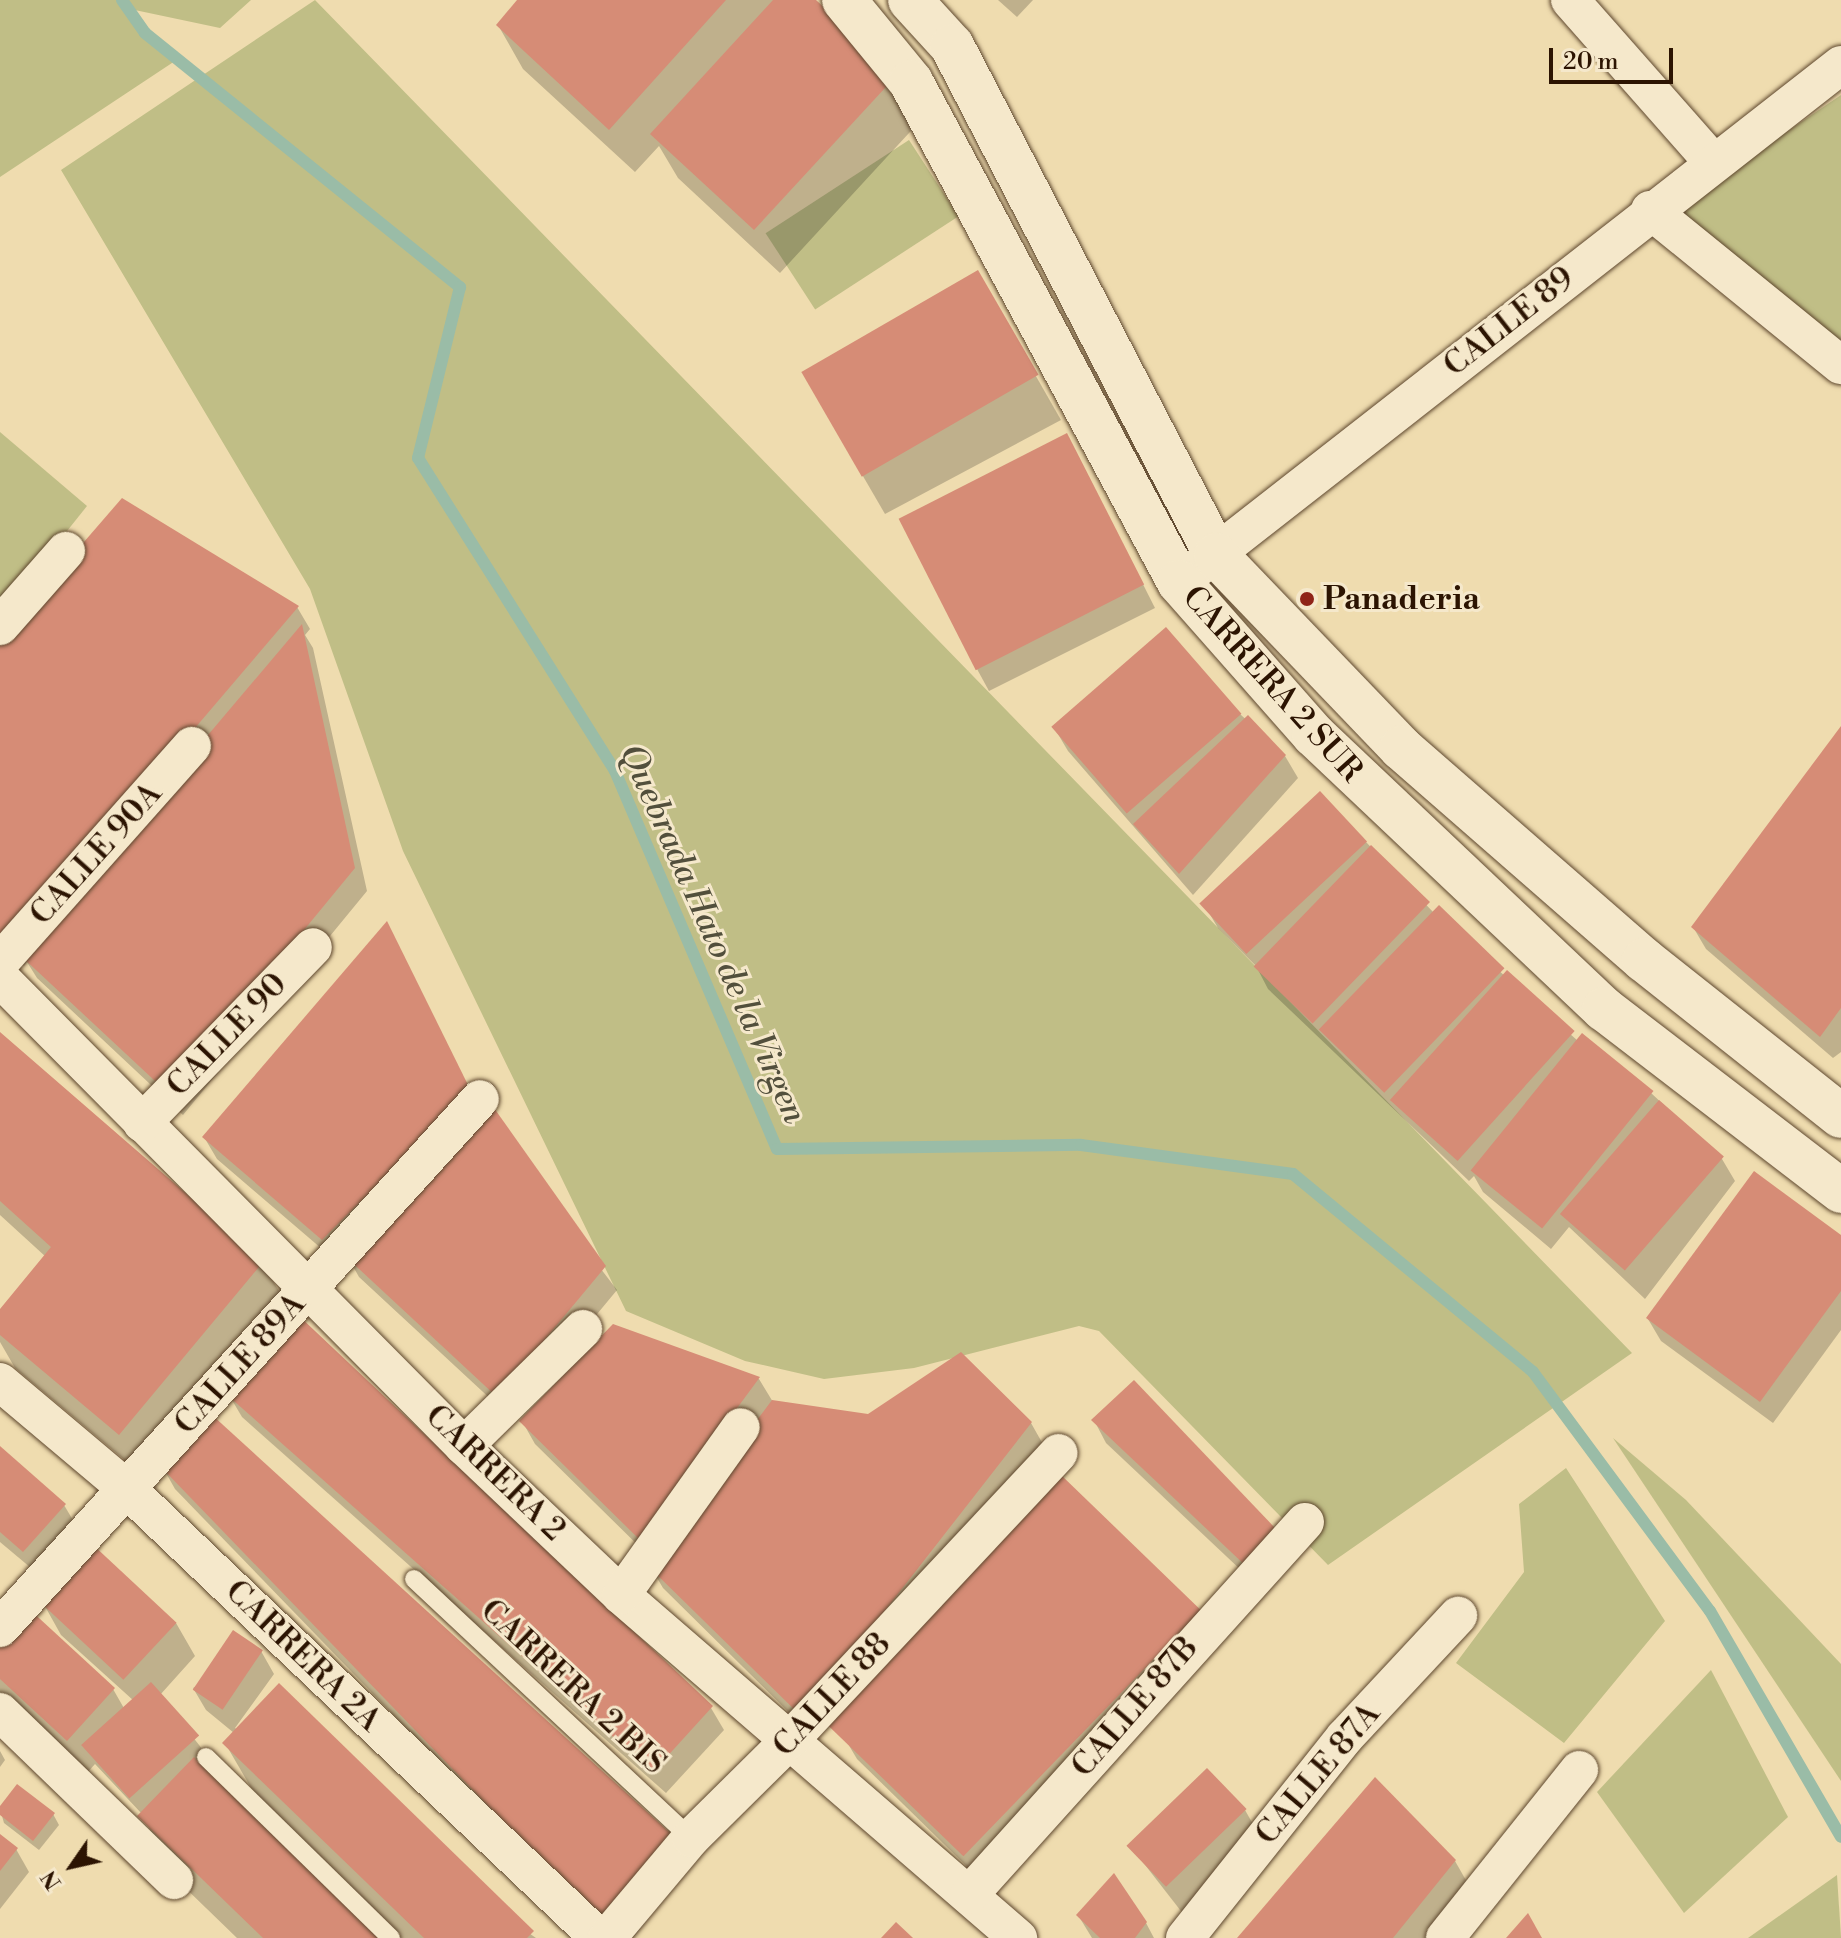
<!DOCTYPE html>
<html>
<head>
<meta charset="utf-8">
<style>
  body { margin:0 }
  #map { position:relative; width:1841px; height:1938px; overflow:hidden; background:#efdcaf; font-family:"Libre Bodoni",serif }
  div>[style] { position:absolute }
  .green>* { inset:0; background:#c0be86; transform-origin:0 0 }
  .shadow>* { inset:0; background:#0003 }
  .stream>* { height:12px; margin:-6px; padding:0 6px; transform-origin:6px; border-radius:6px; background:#9abca7 }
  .building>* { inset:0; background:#d68c76; transform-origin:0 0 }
  .roads { filter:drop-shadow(0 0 2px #5d462d) drop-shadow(0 0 2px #5d462d) }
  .lane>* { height:18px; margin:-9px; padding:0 9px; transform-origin:9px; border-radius:9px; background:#f5e8cb }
  .street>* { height:38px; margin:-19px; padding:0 19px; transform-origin:19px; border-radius:19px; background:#f5e8cb }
  .secondary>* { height:44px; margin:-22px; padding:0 22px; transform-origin:22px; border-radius:22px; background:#f5e8cb }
  .dots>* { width:22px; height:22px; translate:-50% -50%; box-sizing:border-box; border:4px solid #f5e8cb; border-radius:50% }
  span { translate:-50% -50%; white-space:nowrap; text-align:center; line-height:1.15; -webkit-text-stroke:6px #f5e8cb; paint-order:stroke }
  .street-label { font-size:32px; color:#2c1402 }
  .poi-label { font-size:32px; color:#2c1402; font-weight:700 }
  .left { translate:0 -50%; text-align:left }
  .water-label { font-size:34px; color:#524f3c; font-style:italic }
  .north { position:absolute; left:32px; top:1826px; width:80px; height:80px; -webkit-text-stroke:6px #f5e8cb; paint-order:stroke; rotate:236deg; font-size:22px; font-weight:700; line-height:32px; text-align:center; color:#2c1402 }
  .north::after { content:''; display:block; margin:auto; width:28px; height:36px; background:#2c1402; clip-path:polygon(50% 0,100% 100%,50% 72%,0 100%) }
  .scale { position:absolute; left:1549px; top:48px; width:124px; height:36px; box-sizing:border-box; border:4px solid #2c1402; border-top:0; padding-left:10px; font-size:24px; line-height:28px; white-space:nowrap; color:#2c1402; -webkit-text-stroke:6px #f5e8cb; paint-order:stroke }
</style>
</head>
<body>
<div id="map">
  <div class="green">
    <div style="clip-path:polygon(0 0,251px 0,220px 28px,130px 9px,178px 59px,0 177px)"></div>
    <div style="clip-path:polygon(315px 0,1632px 1353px,1328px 1565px,1099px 1331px,1079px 1326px,914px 1368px,824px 1379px,745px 1361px,626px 1311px,403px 851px,310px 589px,61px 170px)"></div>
    <div style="clip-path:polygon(1841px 95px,1841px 352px,1669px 212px)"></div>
    <div style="left:909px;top:140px;width:91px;height:171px;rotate:57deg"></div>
    <div style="clip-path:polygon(0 432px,87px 506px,0 615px)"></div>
    <div style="clip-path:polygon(1613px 1438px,1686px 1500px,1841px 1664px,1841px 1781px)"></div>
    <div style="clip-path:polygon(1566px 1468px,1665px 1621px,1564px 1743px,1456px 1663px,1524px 1572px,1519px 1504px)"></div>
    <div style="clip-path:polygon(1711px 1670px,1788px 1817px,1684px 1913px,1597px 1792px)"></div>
    <div style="clip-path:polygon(1837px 1875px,1841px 1938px,1748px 1938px)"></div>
  </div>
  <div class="shadow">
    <div style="clip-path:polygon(519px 0,813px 0,921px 120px,780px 273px,678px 178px,659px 146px,635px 172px,523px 69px,498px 25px)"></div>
    <div style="clip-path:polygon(998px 0,1033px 0,1017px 17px)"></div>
    <div style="clip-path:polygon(977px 273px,1061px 420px,885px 514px,860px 471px)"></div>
    <div style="clip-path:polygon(1079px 458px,1155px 608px,989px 691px,977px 669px)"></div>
    <div style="clip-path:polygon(297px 607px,310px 629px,305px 635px,313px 648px,367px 891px,183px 1115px,37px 978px,27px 962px,24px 966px,0 943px)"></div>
    <div style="clip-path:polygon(1240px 714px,1285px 756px,1298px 778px,1193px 895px,1068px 751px,1055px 729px)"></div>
    <div style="clip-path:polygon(1841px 730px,1841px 1052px,1833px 1058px,1706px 949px,1693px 927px)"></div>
    <div style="clip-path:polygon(1366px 842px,1434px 913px,1578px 1041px,1651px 1093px,1722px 1159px,1735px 1181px,1645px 1299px,1569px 1227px,1551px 1249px,1483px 1192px,1474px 1176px,1469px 1181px,1268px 989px,1256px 966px,1218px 928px,1205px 906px)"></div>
    <div style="clip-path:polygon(0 1034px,262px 1263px,288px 1306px,145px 1477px,15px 1368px,0 1342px,0 1312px,46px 1257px,0 1215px)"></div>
    <div style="clip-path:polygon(481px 1112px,617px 1290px,511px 1418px,359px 1277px,345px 1252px,336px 1261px,217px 1159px,204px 1137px)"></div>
    <div style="clip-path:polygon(1841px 1238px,1841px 1330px,1773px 1423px,1661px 1341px,1648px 1319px)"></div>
    <div style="clip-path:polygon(613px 1326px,759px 1379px,773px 1402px,868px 1416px,1031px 1423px,1044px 1446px,815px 1738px,663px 1588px,650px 1566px,654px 1561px,535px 1444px,522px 1421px)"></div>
    <div style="clip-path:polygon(1134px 1383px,1260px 1588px,1106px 1443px,1094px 1420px)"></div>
    <div style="clip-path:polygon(229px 1395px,711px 1708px,724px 1730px,666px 1793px,242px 1417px)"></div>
    <div style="clip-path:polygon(0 1449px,64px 1505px,77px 1527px,37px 1573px,0 1542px)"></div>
    <div style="clip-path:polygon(162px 1466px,690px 1863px,633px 1938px,609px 1938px,175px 1489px)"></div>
    <div style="clip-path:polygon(42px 1601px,176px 1623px,195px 1656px,160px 1695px,210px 1759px,378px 1938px,237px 1938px,175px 1878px,142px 1814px,95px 1764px,87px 1773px,0 1692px,0 1639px,113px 1689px,125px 1710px,134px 1701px,61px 1635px)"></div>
    <div style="clip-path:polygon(1213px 1633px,992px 1891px,857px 1759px,844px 1737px)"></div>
    <div style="clip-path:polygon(261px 1651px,274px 1674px,235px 1728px,536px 1938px,398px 1938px,261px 1805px,225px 1743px,234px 1733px,206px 1710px,193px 1688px)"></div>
    <div style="clip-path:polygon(0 1751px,5px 1760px,0 1767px)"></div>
    <div style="clip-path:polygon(0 1809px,53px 1814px,59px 1825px,39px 1850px,4px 1823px)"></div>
    <div style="clip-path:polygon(1245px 1810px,1258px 1833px,1184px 1915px,1135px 1852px)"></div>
    <div style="clip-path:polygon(0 1837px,16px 1849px,29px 1872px,0 1909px)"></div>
    <div style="clip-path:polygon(1455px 1861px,1480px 1905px,1453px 1938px,1239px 1938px)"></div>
    <div style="clip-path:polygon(1078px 1915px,1146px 1923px,1154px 1938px,1092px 1938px)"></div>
  </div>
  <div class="stream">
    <div style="left:122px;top:0;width:40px;rotate:55.1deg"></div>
    <div style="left:145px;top:33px;width:405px;rotate:38.9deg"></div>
    <div style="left:460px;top:287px;width:176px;rotate:103.8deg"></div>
    <div style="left:418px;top:458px;width:370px;rotate:57.8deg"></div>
    <div style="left:615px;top:771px;width:411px;rotate:66.8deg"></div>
    <div style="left:777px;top:1149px;width:304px;rotate:-0.8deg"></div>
    <div style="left:1081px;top:1145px;width:214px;rotate:7.8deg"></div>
    <div style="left:1293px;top:1174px;width:311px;rotate:39.5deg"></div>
    <div style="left:1533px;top:1372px;width:297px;rotate:53.5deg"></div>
    <div style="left:1710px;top:1611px;width:261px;rotate:59.9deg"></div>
  </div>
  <div class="building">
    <div style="clip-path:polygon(517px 0,726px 0,609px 130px,496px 25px)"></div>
    <div style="clip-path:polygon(773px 0,816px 0,897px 75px,754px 230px,650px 134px)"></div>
    <div style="left:978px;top:270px;width:121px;height:204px;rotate:60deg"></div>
    <div style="left:1067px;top:433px;width:170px;height:189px;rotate:63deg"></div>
    <div style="clip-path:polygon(122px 498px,299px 606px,10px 945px,0 935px,0 639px)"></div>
    <div style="clip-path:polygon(302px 624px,355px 868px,169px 1094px,21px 956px)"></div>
    <div style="left:1166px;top:627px;width:115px;height:152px;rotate:49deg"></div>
    <div style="clip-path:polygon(1248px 715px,1286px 755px,1179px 874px,1133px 824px)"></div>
    <div style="clip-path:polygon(1841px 726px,1841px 1008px,1820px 1037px,1691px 927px)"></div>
    <div style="left:1320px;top:791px;width:69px;height:165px;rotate:47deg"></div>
    <div style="left:1371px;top:845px;width:82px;height:169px;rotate:44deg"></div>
    <div style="left:1439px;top:905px;width:91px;height:173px;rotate:44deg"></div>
    <div style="clip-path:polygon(387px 921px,471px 1091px,322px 1240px,202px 1137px)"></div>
    <div style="left:1507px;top:970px;width:91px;height:175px;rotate:42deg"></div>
    <div style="clip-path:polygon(0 1032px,264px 1261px,119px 1435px,0 1335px,0 1309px,51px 1247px,0 1201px)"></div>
    <div style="left:1582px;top:1033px;width:92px;height:177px;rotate:39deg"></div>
    <div style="left:1659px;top:1100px;width:86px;height:151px;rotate:41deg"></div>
    <div style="clip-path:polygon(489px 1101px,606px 1266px,497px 1397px,344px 1255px)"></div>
    <div style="clip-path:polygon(1754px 1171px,1841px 1235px,1841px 1291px,1760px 1402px,1646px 1318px)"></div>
    <div style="clip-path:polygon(298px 1315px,713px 1706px,653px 1772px,226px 1394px)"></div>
    <div style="clip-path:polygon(613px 1324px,760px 1377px,640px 1540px,519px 1421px)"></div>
    <div style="clip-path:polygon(961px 1352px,1032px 1422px,802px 1717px,648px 1566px,772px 1400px,868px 1414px)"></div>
    <div style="clip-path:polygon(1134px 1380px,1275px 1528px,1247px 1567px,1091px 1420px)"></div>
    <div style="clip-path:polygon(211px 1414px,678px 1840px,609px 1931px,160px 1466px)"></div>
    <div style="clip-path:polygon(0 1446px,66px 1504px,23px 1552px,0 1532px)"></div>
    <div style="left:1060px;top:1474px;width:196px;height:342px;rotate:44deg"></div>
    <div style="left:91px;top:1543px;width:117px;height:78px;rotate:43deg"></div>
    <div style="clip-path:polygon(27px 1607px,115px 1688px,67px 1741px,0 1679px,0 1636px)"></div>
    <div style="left:233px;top:1630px;width:36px;height:72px;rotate:34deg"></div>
    <div style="left:151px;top:1682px;width:72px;height:94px;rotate:48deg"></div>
    <div style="clip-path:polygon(279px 1683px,534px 1931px,527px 1938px,424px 1938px,222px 1743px)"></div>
    <div style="clip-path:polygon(194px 1757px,380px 1938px,263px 1938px,137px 1816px)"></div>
    <div style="left:1207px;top:1768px;width:57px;height:112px;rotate:46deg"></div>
    <div style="clip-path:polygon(1375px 1777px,1456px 1860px,1393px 1938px,1237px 1938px)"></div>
    <div style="clip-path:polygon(17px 1784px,55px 1813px,33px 1841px,0 1815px,0 1806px)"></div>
    <div style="clip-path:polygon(0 1834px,18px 1848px,0 1871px)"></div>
    <div style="clip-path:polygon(1114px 1873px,1147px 1922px,1135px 1938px,1100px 1938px,1076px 1915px)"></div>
    <div style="clip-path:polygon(1528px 1913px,1542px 1938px,1506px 1938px)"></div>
    <div style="clip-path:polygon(896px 1922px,913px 1938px,881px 1938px)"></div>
  </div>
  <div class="roads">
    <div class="lane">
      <div style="left:414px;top:1579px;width:379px;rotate:43.1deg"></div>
      <div style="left:206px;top:1757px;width:259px;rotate:44.4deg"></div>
    </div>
    <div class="street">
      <div style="left:1570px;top:0;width:215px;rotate:48.6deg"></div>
      <div style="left:1650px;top:210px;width:246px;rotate:39.1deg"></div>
      <div style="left:1191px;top:573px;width:825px;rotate:-38.01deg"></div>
      <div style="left:0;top:626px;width:100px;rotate:-48.7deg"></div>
      <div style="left:0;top:962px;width:289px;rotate:-48.4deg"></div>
      <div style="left:0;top:978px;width:659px;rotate:45.25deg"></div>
      <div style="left:464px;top:1446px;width:216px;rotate:43.5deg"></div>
      <div style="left:621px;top:1595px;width:525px;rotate:40.83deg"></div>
      <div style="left:142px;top:1123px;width:245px;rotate:-45.8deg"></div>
      <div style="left:0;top:1382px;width:166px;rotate:40.1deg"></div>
      <div style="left:127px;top:1489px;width:651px;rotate:43.57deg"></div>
      <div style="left:464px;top:1446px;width:167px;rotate:-44.5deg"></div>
      <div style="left:621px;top:1595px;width:206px;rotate:-54.5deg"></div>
      <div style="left:0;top:1628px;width:714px;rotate:-47.78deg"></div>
      <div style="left:0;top:1712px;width:242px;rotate:44deg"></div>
      <div style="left:969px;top:1895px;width:502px;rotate:-47.99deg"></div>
      <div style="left:607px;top:1938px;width:131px;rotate:-50deg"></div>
      <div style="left:691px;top:1838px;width:139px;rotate:-44.7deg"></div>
      <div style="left:790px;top:1740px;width:393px;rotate:-46.9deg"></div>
      <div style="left:1185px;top:1938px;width:257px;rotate:-51.5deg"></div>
      <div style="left:1345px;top:1737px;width:166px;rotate:-47deg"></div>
      <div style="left:1445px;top:1938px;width:215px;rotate:-51.4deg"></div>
    </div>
    <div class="secondary">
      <div style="left:844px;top:0;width:106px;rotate:50.7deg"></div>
      <div style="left:911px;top:82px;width:567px;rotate:61.81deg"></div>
      <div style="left:1179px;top:582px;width:204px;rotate:48.6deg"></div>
      <div style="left:1314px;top:735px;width:399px;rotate:43.4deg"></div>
      <div style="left:1604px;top:1009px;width:299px;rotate:37.5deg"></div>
      <div style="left:910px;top:0;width:62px;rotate:47.6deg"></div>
      <div style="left:952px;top:46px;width:573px;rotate:62.59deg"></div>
      <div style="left:1216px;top:555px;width:267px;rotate:46.2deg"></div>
      <div style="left:1401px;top:748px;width:322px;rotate:41.1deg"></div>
      <div style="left:1644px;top:960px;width:251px;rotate:38.4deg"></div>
    </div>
  </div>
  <div class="dots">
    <div style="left:1307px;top:599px;background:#8f2418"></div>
  </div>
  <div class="street-label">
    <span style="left:1509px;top:322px;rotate:-38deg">CALLE 89</span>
    <span style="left:1272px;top:684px;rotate:48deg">CARRERA 2 SUR</span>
    <span style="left:96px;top:854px;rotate:-48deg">CALLE 90A</span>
    <span style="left:227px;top:1035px;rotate:-46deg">CALLE 90</span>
    <span style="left:240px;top:1364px;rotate:-48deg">CALLE 89A</span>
    <span style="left:495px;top:1473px;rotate:44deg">CARRERA 2</span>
    <span style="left:303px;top:1656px;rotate:44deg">CARRERA 2A</span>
    <span style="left:573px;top:1687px;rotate:43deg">CARRERA 2 BIS</span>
    <span style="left:832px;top:1695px;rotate:-47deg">CALLE 88</span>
    <span style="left:1135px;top:1707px;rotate:-49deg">CALLE 87B</span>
    <span style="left:1318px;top:1774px;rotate:-50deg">CALLE 87A</span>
  </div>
  <div class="poi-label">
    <span class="left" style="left:1323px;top:599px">Panaderia</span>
  </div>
  <div class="water-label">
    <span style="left:712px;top:934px;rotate:66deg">Quebrada Hato de la Virgen</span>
  </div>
  <div class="north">N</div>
  <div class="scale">20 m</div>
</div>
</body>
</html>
